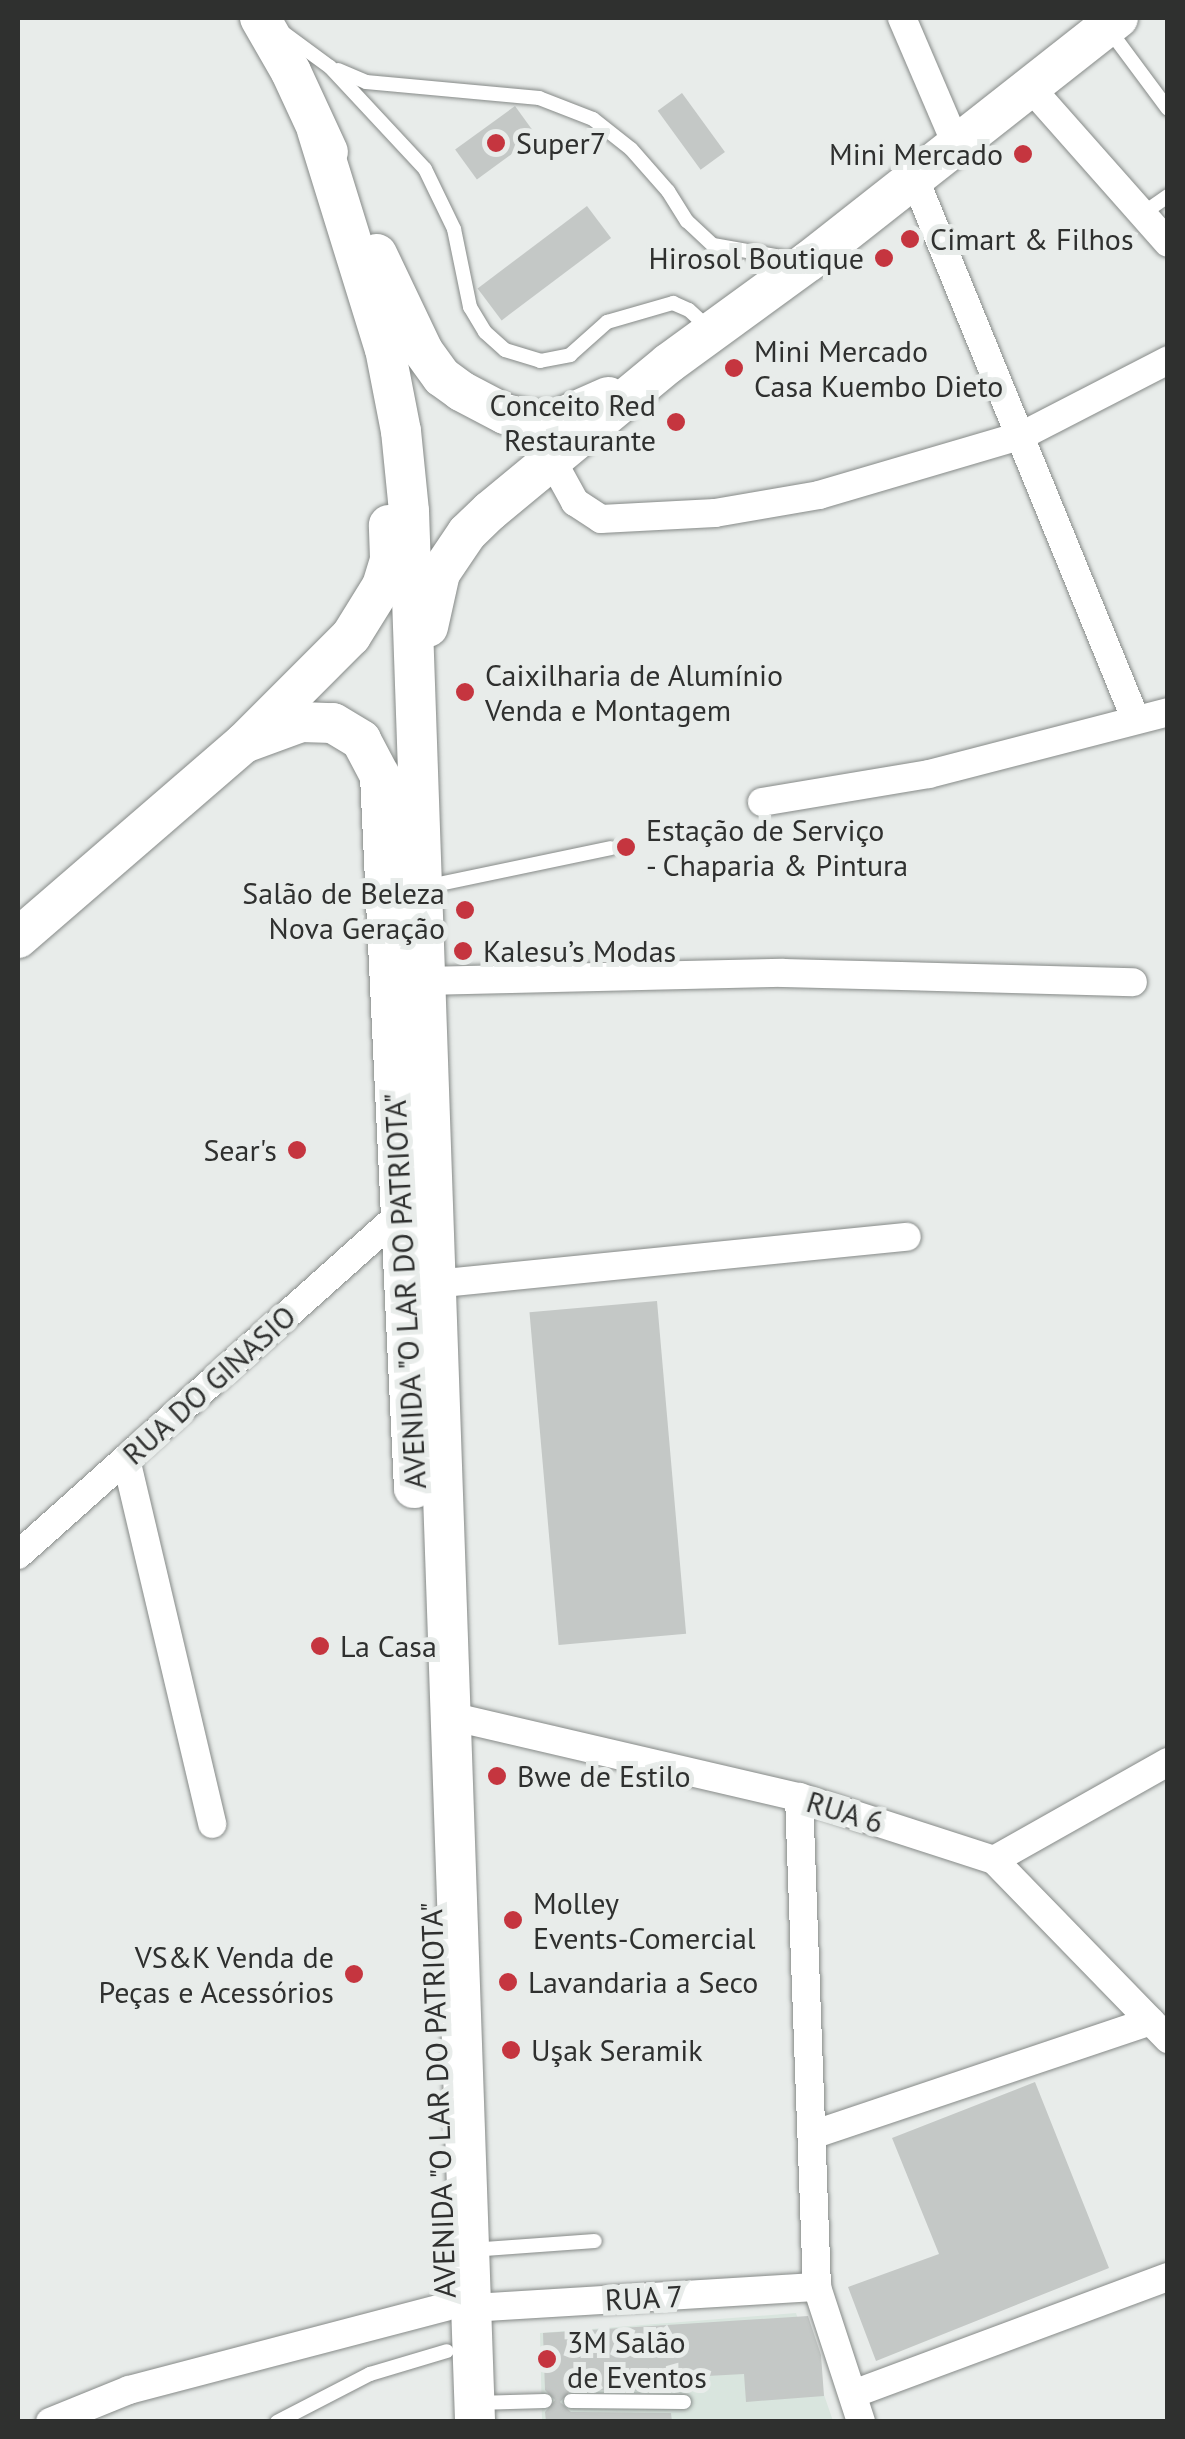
<!DOCTYPE html>
<html>
<head>
<meta charset="utf-8">
<style>
  body { margin:0 }
  #map { position:relative; width:1185px; height:2439px; overflow:hidden; background:#e8ecea; font-family:"PT Sans",sans-serif }
  div>[style] { position:absolute }
  .built>* { inset:0; background:#d9e5de }
  .building>* { inset:0; background:#c4c8c6; transform-origin:0 0 }
  .roads { filter:drop-shadow(0 0 2px #868a88) drop-shadow(0 0 2px #868a88) }
  .lane>* { height:14px; margin:-7px; padding:0 7px; transform-origin:7px; border-radius:7px; background:#fff }
  .street>* { height:28px; margin:-14px; padding:0 14px; transform-origin:14px; border-radius:14px; background:#fff }
  .secondary>* { height:40px; margin:-20px; padding:0 20px; transform-origin:20px; border-radius:20px; background:#fff }
  .dots>* { width:28px; height:28px; translate:-50% -50%; box-sizing:border-box; border:5px solid #e8ecea; border-radius:50% }
  span { translate:-50% -50%; white-space:nowrap; text-align:center; line-height:1.15; -webkit-text-stroke:10px #e8ecea; paint-order:stroke }
  .poi-label { font-size:30px; color:#2f302f }
  .left { translate:0 -50%; text-align:left }
  .right { translate:-100% -50%; text-align:right }
  .street-label { font-size:30px; color:#2f302f }
  .frame { position:absolute; inset:0; border:20px solid #2f302f; pointer-events:none }
</style>
</head>
<body>
<div id="map">
  <div class="built">
    <div style="clip-path:polygon(796px 2313px,833px 2421px,542px 2421px,540px 2333px)"></div>
  </div>
  <div class="building">
    <div style="left:682px;top:93px;width:73px;height:30px;rotate:54deg"></div>
    <div style="left:515px;top:106px;width:37px;height:74px;rotate:54deg"></div>
    <div style="left:587px;top:206px;width:40px;height:137px;rotate:53deg"></div>
    <div style="left:657px;top:1301px;width:334px;height:128px;rotate:85deg"></div>
    <div style="clip-path:polygon(1035px 2082px,1109px 2268px,876px 2361px,848px 2287px,939px 2254px,892px 2138px)"></div>
    <div style="clip-path:polygon(808px 2316px,821px 2355px,824px 2396px,746px 2402px,744px 2374px,670px 2378px,671px 2391px,571px 2390px,560px 2402px,571px 2412px,671px 2413px,672px 2422px,546px 2422px,545px 2412px,555px 2400px,545px 2390px,543px 2333px)"></div>
  </div>
  <div class="roads">
    <div class="lane">
      <div style="left:1110px;top:31px;width:97px;rotate:53.4deg"></div>
      <div style="left:285px;top:34px;width:56px;rotate:36.3deg"></div>
      <div style="left:330px;top:67px;width:139px;rotate:47deg"></div>
      <div style="left:425px;top:169px;width:67px;rotate:64.2deg"></div>
      <div style="left:454px;top:229px;width:80px;rotate:78.4deg"></div>
      <div style="left:470px;top:307px;width:29px;rotate:59deg"></div>
      <div style="left:485px;top:332px;width:27px;rotate:42deg"></div>
      <div style="left:505px;top:350px;width:37px;rotate:17deg"></div>
      <div style="left:540px;top:361px;width:31px;rotate:-11deg"></div>
      <div style="left:570px;top:355px;width:50px;rotate:-41.7deg"></div>
      <div style="left:607px;top:322px;width:69px;rotate:-16.1deg"></div>
      <div style="left:673px;top:303px;width:17px;rotate:24deg"></div>
      <div style="left:689px;top:310px;width:26px;rotate:43deg"></div>
      <div style="left:338px;top:70px;width:30px;rotate:23deg"></div>
      <div style="left:366px;top:82px;width:174px;rotate:5.3deg"></div>
      <div style="left:539px;top:98px;width:58px;rotate:21.3deg"></div>
      <div style="left:593px;top:119px;width:48px;rotate:38.3deg"></div>
      <div style="left:631px;top:149px;width:56px;rotate:48.6deg"></div>
      <div style="left:668px;top:191px;width:36px;rotate:58deg"></div>
      <div style="left:687px;top:221px;width:35px;rotate:43deg"></div>
      <div style="left:713px;top:245px;width:86px;rotate:10deg"></div>
      <div style="left:1142px;top:214px;width:32px;rotate:-35deg"></div>
      <div style="left:425px;top:887px;width:190px;rotate:-11.8deg"></div>
      <div style="left:471px;top:2250px;width:124px;rotate:-4.2deg"></div>
      <div style="left:571px;top:2401px;width:113px;rotate:0.5deg"></div>
      <div style="left:476px;top:2403px;width:69px;rotate:-1.7deg"></div>
      <div style="left:277px;top:2422px;width:105px;rotate:-27.3deg"></div>
      <div style="left:370px;top:2374px;width:80px;rotate:-16.6deg"></div>
    </div>
    <div class="street">
      <div style="left:902px;top:18px;width:137px;rotate:66.8deg"></div>
      <div style="left:1030px;top:87px;width:208px;rotate:48.5deg"></div>
      <div style="left:914px;top:177px;width:584px;rotate:67.78deg"></div>
      <div style="left:553px;top:462px;width:46px;rotate:61.2deg"></div>
      <div style="left:575px;top:502px;width:31px;rotate:33deg"></div>
      <div style="left:601px;top:519px;width:114px;rotate:-3deg"></div>
      <div style="left:715px;top:513px;width:106px;rotate:-9.8deg"></div>
      <div style="left:819px;top:495px;width:213px;rotate:-16.4deg"></div>
      <div style="left:1023px;top:435px;width:163px;rotate:-27.3deg"></div>
      <div style="left:762px;top:802px;width:169px;rotate:-9.5deg"></div>
      <div style="left:929px;top:774px;width:247px;rotate:-14.5deg"></div>
      <div style="left:424px;top:981px;width:359px;rotate:-1.3deg"></div>
      <div style="left:783px;top:973px;width:350px;rotate:1.5deg"></div>
      <div style="left:434px;top:1284px;width:475px;rotate:-5.7deg"></div>
      <div style="left:126px;top:1459px;width:375px;rotate:76.7deg"></div>
      <div style="left:18px;top:1555px;width:512px;rotate:-41.75deg"></div>
      <div style="left:450px;top:1716px;width:358px;rotate:13.1deg"></div>
      <div style="left:799px;top:1797px;width:205px;rotate:17.9deg"></div>
      <div style="left:994px;top:1860px;width:250px;rotate:45.8deg"></div>
      <div style="left:799px;top:1797px;width:490px;rotate:87.9deg"></div>
      <div style="left:817px;top:2287px;width:142px;rotate:71.9deg"></div>
      <div style="left:994px;top:1860px;width:200px;rotate:-29.4deg"></div>
      <div style="left:812px;top:2135px;width:357px;rotate:-18.6deg"></div>
      <div style="left:471px;top:2308px;width:347px;rotate:-3.5deg"></div>
      <div style="left:853px;top:2394px;width:336px;rotate:-20.4deg"></div>
      <div style="left:50px;top:2422px;width:85px;rotate:-22.1deg"></div>
      <div style="left:129px;top:2390px;width:328px;rotate:-14.7deg"></div>
    </div>
    <div class="secondary">
      <div style="left:260px;top:18px;width:62px;rotate:60.1deg"></div>
      <div style="left:291px;top:72px;width:88px;rotate:65.2deg"></div>
      <div style="left:317px;top:130px;width:229px;rotate:72.8deg"></div>
      <div style="left:385px;top:349px;width:84px;rotate:79deg"></div>
      <div style="left:401px;top:431px;width:80px;rotate:84.3deg"></div>
      <div style="left:409px;top:511px;width:1912px;rotate:88.02deg"></div>
      <div style="left:377px;top:254px;width:107px;rotate:64.6deg"></div>
      <div style="left:423px;top:351px;width:32px;rotate:54deg"></div>
      <div style="left:442px;top:377px;width:24px;rotate:36deg"></div>
      <div style="left:461px;top:391px;width:50px;rotate:27.6deg"></div>
      <div style="left:505px;top:414px;width:28px;rotate:13deg"></div>
      <div style="left:532px;top:420px;width:26px;rotate:-2deg"></div>
      <div style="left:558px;top:419px;width:55px;rotate:-23.7deg"></div>
      <div style="left:428px;top:627px;width:55px;rotate:-77.5deg"></div>
      <div style="left:440px;top:573px;width:48px;rotate:-56deg"></div>
      <div style="left:467px;top:533px;width:32px;rotate:-44deg"></div>
      <div style="left:490px;top:511px;width:232px;rotate:-39.6deg"></div>
      <div style="left:669px;top:363px;width:173px;rotate:-36.1deg"></div>
      <div style="left:809px;top:261px;width:393px;rotate:-38.2deg"></div>
      <div style="left:244px;top:743px;width:61px;rotate:-20.2deg"></div>
      <div style="left:301px;top:722px;width:32px;rotate:2deg"></div>
      <div style="left:333px;top:723px;width:33px;rotate:31deg"></div>
      <div style="left:361px;top:740px;width:41px;rotate:62.2deg"></div>
      <div style="left:380px;top:776px;width:713px;rotate:87.27deg"></div>
      <div style="left:18px;top:938px;width:298px;rotate:-40.8deg"></div>
      <div style="left:244px;top:743px;width:151px;rotate:-45deg"></div>
      <div style="left:351px;top:636px;width:59px;rotate:-58.2deg"></div>
      <div style="left:382px;top:586px;width:28px;rotate:-73deg"></div>
      <div style="left:390px;top:559px;width:34px;rotate:-92deg"></div>
    </div>
  </div>
  <div class="dots">
    <div style="left:496px;top:143px;background:#c5353f"></div>
    <div style="left:1023px;top:154px;background:#c5353f"></div>
    <div style="left:910px;top:239px;background:#c5353f"></div>
    <div style="left:884px;top:258px;background:#c5353f"></div>
    <div style="left:734px;top:368px;background:#c5353f"></div>
    <div style="left:676px;top:422px;background:#c5353f"></div>
    <div style="left:465px;top:692px;background:#c5353f"></div>
    <div style="left:626px;top:847px;background:#c5353f"></div>
    <div style="left:465px;top:910px;background:#c5353f"></div>
    <div style="left:463px;top:951px;background:#c5353f"></div>
    <div style="left:297px;top:1150px;background:#c5353f"></div>
    <div style="left:320px;top:1646px;background:#c5353f"></div>
    <div style="left:497px;top:1776px;background:#c5353f"></div>
    <div style="left:513px;top:1920px;background:#c5353f"></div>
    <div style="left:354px;top:1974px;background:#c5353f"></div>
    <div style="left:508px;top:1982px;background:#c5353f"></div>
    <div style="left:511px;top:2050px;background:#c5353f"></div>
    <div style="left:547px;top:2359px;background:#c5353f"></div>
  </div>
  <div class="poi-label">
    <span class="left" style="left:516px;top:143px">Super7</span>
    <span class="right" style="left:1003px;top:154px">Mini Mercado</span>
    <span class="left" style="left:930px;top:239px">Cimart &amp; Filhos</span>
    <span class="right" style="left:864px;top:258px">Hirosol Boutique</span>
    <span class="left" style="left:754px;top:368px">Mini Mercado<br>Casa Kuembo Dieto</span>
    <span class="right" style="left:656px;top:422px">Conceito Red<br>Restaurante</span>
    <span class="left" style="left:485px;top:692px">Caixilharia de Alumínio<br>Venda e Montagem</span>
    <span class="left" style="left:646px;top:847px">Estação de Serviço<br>- Chaparia &amp; Pintura</span>
    <span class="right" style="left:445px;top:910px">Salão de Beleza<br>Nova Geração</span>
    <span class="left" style="left:483px;top:951px">Kalesu’s Modas</span>
    <span class="right" style="left:277px;top:1150px">Sear's</span>
    <span class="left" style="left:340px;top:1646px">La Casa</span>
    <span class="left" style="left:517px;top:1776px">Bwe de Estilo</span>
    <span class="left" style="left:533px;top:1920px">Molley<br>Events-Comercial</span>
    <span class="right" style="left:334px;top:1974px">VS&amp;K Venda de<br>Peças e Acessórios</span>
    <span class="left" style="left:528px;top:1982px">Lavandaria a Seco</span>
    <span class="left" style="left:531px;top:2050px">Uşak Seramik</span>
    <span class="left" style="left:567px;top:2359px">3M Salão<br>de Eventos</span>
  </div>
  <div class="street-label">
    <span style="left:405px;top:1291px;rotate:-93deg">AVENIDA "O LAR DO PATRIOTA"</span>
    <span style="left:209px;top:1385px;rotate:-42deg">RUA DO GINASIO</span>
    <span style="left:845px;top:1812px;rotate:17deg">RUA 6</span>
    <span style="left:438px;top:2100px;rotate:-92deg">AVENIDA "O LAR DO PATRIOTA"</span>
    <span style="left:644px;top:2298px;rotate:-3deg">RUA 7</span>
  </div>
  <div class="frame"></div>
</div>
</body>
</html>
